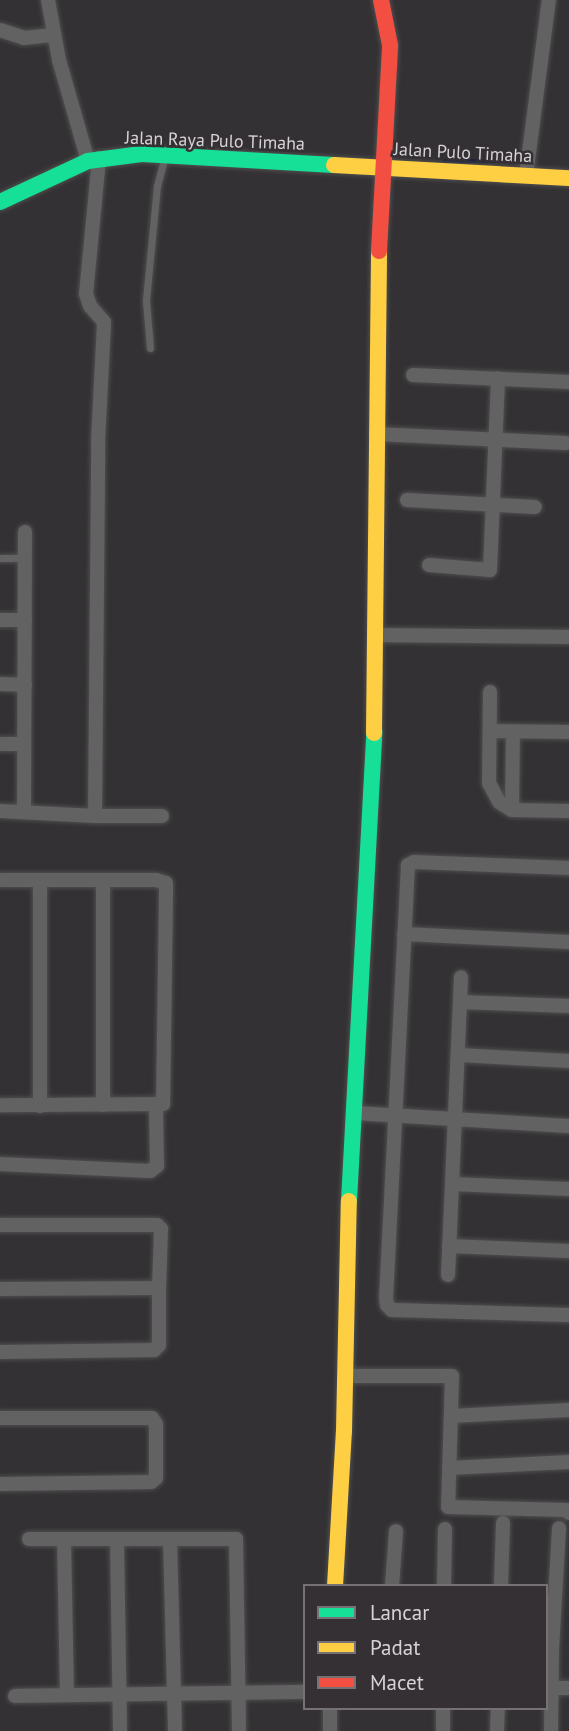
<!DOCTYPE html>
<html>
<head>
<meta charset="utf-8">
<style>
  body { margin:0 }
  #map { position:relative; width:569px; height:1731px; overflow:hidden; background:#333133; font-family:"PT Sans",sans-serif }
  div>[style] { position:absolute }
  .stream>* { height:4.5px; margin:-2.25px; padding:0 2.25px; transform-origin:2.25px; border-radius:2.25px; background:#1b203d }
  .roads { filter:drop-shadow(0 0 2px #4f4e4f) drop-shadow(0 0 2px #4f4e4f) }
  .lane>* { height:7px; margin:-3.5px; padding:0 3.5px; transform-origin:3.5px; border-radius:3.5px; background:#636263 }
  .street>* { height:14px; margin:-7px; padding:0 7px; transform-origin:7px; border-radius:7px; background:#636263 }
  .fast>* { height:16px; margin:-8px; padding:0 8px; transform-origin:8px; border-radius:8px; background:#16e098 }
  .slow>* { height:16px; margin:-8px; padding:0 8px; transform-origin:8px; border-radius:8px; background:#ffcf43 }
  .jam>* { height:16px; margin:-8px; padding:0 8px; transform-origin:8px; border-radius:8px; background:#f24e42 }
  span { translate:-50% -50%; white-space:nowrap; text-align:center; line-height:1.15; -webkit-text-stroke:5px #343034; paint-order:stroke }
  .street-label { font-size:18px; color:#d6d3d6 }
  .legend { position:absolute; left:303px; top:1584px; width:245px; height:126px; box-sizing:border-box; background:#343034; border:2px solid #757175; margin:0; padding:9px 12px; list-style:none; font-size:21px; color:#d6d3d6 }
  .legend li { display:flex; align-items:center; gap:14px; height:35px }
  .legend b { width:35px; border:2px solid #757175 }
</style>
</head>
<body>
<div id="map">
  <div class="stream">
    <div style="left:445px;top:161px;width:71px"></div>
  </div>
  <div class="roads">
    <div class="lane">
      <div style="left:150px;top:348px;width:48px;rotate:-94.8deg"></div>
      <div style="left:146px;top:300px;width:115px;rotate:-84.5deg"></div>
      <div style="left:157px;top:186px;width:28px;rotate:-75deg"></div>
      <div style="left:0;top:558px;width:25px"></div>
    </div>
    <div class="street">
      <div style="left:48px;top:0;width:61px;rotate:79.6deg"></div>
      <div style="left:59px;top:60px;width:105px;rotate:74deg"></div>
      <div style="left:0;top:30px;width:25px;rotate:18deg"></div>
      <div style="left:24px;top:38px;width:30px;rotate:-6deg"></div>
      <div style="left:526px;top:176px;width:177px;rotate:-82.6deg"></div>
      <div style="left:413px;top:375px;width:156px;rotate:2.6deg"></div>
      <div style="left:376px;top:434px;width:190px;rotate:2.7deg"></div>
      <div style="left:407px;top:500px;width:128px;rotate:3.1deg"></div>
      <div style="left:429px;top:565px;width:61px;rotate:4.7deg"></div>
      <div style="left:490px;top:570px;width:192px;rotate:-87.6deg"></div>
      <div style="left:0;top:620px;width:25px"></div>
      <div style="left:377px;top:635px;width:192px;rotate:0.6deg"></div>
      <div style="left:0;top:684px;width:25px;rotate:2deg"></div>
      <div style="left:490px;top:692px;width:91px;rotate:90.6deg"></div>
      <div style="left:489px;top:783px;width:21px;rotate:62deg"></div>
      <div style="left:499px;top:802px;width:15px;rotate:32deg"></div>
      <div style="left:512px;top:810px;width:78px;rotate:-89.3deg"></div>
      <div style="left:490px;top:731px;width:79px;rotate:0.7deg"></div>
      <div style="left:0;top:744px;width:24px"></div>
      <div style="left:512px;top:810px;width:57px;rotate:1deg"></div>
      <div style="left:0;top:811px;width:95px;rotate:3deg"></div>
      <div style="left:95px;top:816px;width:374px;rotate:-89.5deg"></div>
      <div style="left:98px;top:442px;width:120px;rotate:-87.1deg"></div>
      <div style="left:104px;top:322px;width:21px;rotate:-131deg"></div>
      <div style="left:90px;top:306px;width:13px;rotate:-108deg"></div>
      <div style="left:86px;top:294px;width:137px;rotate:-84.5deg"></div>
      <div style="left:24px;top:811px;width:279px;rotate:-89.8deg"></div>
      <div style="left:95px;top:816px;width:67px"></div>
      <div style="left:569px;top:868px;width:155px;rotate:-177.8deg"></div>
      <div style="left:414px;top:862px;width:7px;rotate:153deg"></div>
      <div style="left:408px;top:865px;width:434px;rotate:92.9deg"></div>
      <div style="left:386px;top:1298px;width:7px;rotate:82deg"></div>
      <div style="left:387px;top:1305px;width:7px;rotate:45deg"></div>
      <div style="left:392px;top:1310px;width:177px;rotate:1.6deg"></div>
      <div style="left:0;top:880px;width:156px"></div>
      <div style="left:156px;top:880px;width:10px;rotate:17deg"></div>
      <div style="left:166px;top:883px;width:11px;rotate:90deg"></div>
      <div style="left:166px;top:894px;width:210px;rotate:90.8deg"></div>
      <div style="left:163px;top:1104px;width:163px;rotate:179.6deg"></div>
      <div style="left:103px;top:882px;width:223px;rotate:90deg"></div>
      <div style="left:404px;top:934px;width:165px;rotate:2.8deg"></div>
      <div style="left:460px;top:1002px;width:109px;rotate:2.1deg"></div>
      <div style="left:459px;top:1055px;width:110px;rotate:3.1deg"></div>
      <div style="left:40px;top:1106px;width:225px;rotate:-90deg"></div>
      <div style="left:354px;top:1113px;width:215px;rotate:3.5deg"></div>
      <div style="left:0;top:1164px;width:150px;rotate:2.7deg"></div>
      <div style="left:150px;top:1171px;width:9px;rotate:-36deg"></div>
      <div style="left:157px;top:1166px;width:59px;rotate:-91deg"></div>
      <div style="left:452px;top:1184px;width:117px;rotate:2.4deg"></div>
      <div style="left:0;top:1225px;width:157px"></div>
      <div style="left:157px;top:1225px;width:6px;rotate:45deg"></div>
      <div style="left:161px;top:1229px;width:59px;rotate:91.9deg"></div>
      <div style="left:449px;top:1246px;width:120px;rotate:2.4deg"></div>
      <div style="left:448px;top:1275px;width:298px;rotate:-87.5deg"></div>
      <div style="left:0;top:1289px;width:159px;rotate:-0.4deg"></div>
      <div style="left:159px;top:1288px;width:57px;rotate:90deg"></div>
      <div style="left:159px;top:1345px;width:7px;rotate:135deg"></div>
      <div style="left:154px;top:1350px;width:154px;rotate:179.3deg"></div>
      <div style="left:345px;top:1376px;width:107px"></div>
      <div style="left:452px;top:1376px;width:131px;rotate:91.7deg"></div>
      <div style="left:448px;top:1507px;width:118px;rotate:1.5deg"></div>
      <div style="left:566px;top:1510px;width:4px;rotate:45deg"></div>
      <div style="left:451px;top:1416px;width:118px;rotate:-2.9deg"></div>
      <div style="left:0;top:1418px;width:152px"></div>
      <div style="left:152px;top:1418px;width:7px;rotate:56deg"></div>
      <div style="left:156px;top:1424px;width:54px;rotate:90deg"></div>
      <div style="left:156px;top:1478px;width:6px;rotate:141deg"></div>
      <div style="left:151px;top:1482px;width:151px;rotate:179.2deg"></div>
      <div style="left:449px;top:1468px;width:120px;rotate:-2.9deg"></div>
      <div style="left:29px;top:1539px;width:207px"></div>
      <div style="left:236px;top:1539px;width:192px;rotate:89.1deg"></div>
      <div style="left:64px;top:1539px;width:156px;rotate:88.9deg"></div>
      <div style="left:117px;top:1539px;width:192px;rotate:89.1deg"></div>
      <div style="left:170px;top:1539px;width:192px;rotate:88.5deg"></div>
      <div style="left:392px;top:1586px;width:55px;rotate:-85.8deg"></div>
      <div style="left:444px;top:1586px;width:57px;rotate:-89deg"></div>
      <div style="left:501px;top:1586px;width:63px;rotate:-88.2deg"></div>
      <div style="left:546px;top:1650px;width:6px"></div>
      <div style="left:552px;top:1650px;width:122px;rotate:-86.7deg"></div>
      <div style="left:551px;top:1688px;width:18px"></div>
      <div style="left:15px;top:1696px;width:290px;rotate:-0.8deg"></div>
      <div style="left:443px;top:1708px;width:23px;rotate:90deg"></div>
      <div style="left:330px;top:1731px;width:23px;rotate:-90deg"></div>
      <div style="left:497px;top:1731px;width:23px;rotate:-88deg"></div>
      <div style="left:551px;top:1731px;width:81px;rotate:-89.3deg"></div>
    </div>
    <div class="fast">
      <div style="left:0;top:202px;width:97px;rotate:-25deg"></div>
      <div style="left:88px;top:161px;width:54px;rotate:-7.4deg"></div>
      <div style="left:142px;top:154px;width:192px;rotate:3.3deg"></div>
      <div style="left:349px;top:1201px;width:469px;rotate:-86.9deg"></div>
    </div>
    <div class="slow">
      <div style="left:334px;top:165px;width:235px;rotate:3.2deg"></div>
      <div style="left:374px;top:733px;width:482px;rotate:-89.4deg"></div>
      <div style="left:335px;top:1586px;width:155px;rotate:-86.7deg"></div>
      <div style="left:344px;top:1431px;width:230px;rotate:-88.8deg"></div>
    </div>
    <div class="jam">
      <div style="left:379px;top:251px;width:206px;rotate:-86.9deg"></div>
      <div style="left:390px;top:45px;width:46px;rotate:-101.3deg"></div>
    </div>
  </div>
  <div class="street-label">
    <span style="left:215px;top:141px;rotate:2deg">Jalan Raya Pulo Timaha</span>
    <span style="left:463px;top:153px;rotate:3deg">Jalan Pulo Timaha</span>
  </div>
  <ul class="legend">
  <li><b style="height:9px;background:#16e098"></b>Lancar</li>
  <li><b style="height:9px;background:#ffcf43"></b>Padat</li>
  <li><b style="height:9px;background:#f24e42"></b>Macet</li>
  </ul>
</div>
</body>
</html>
